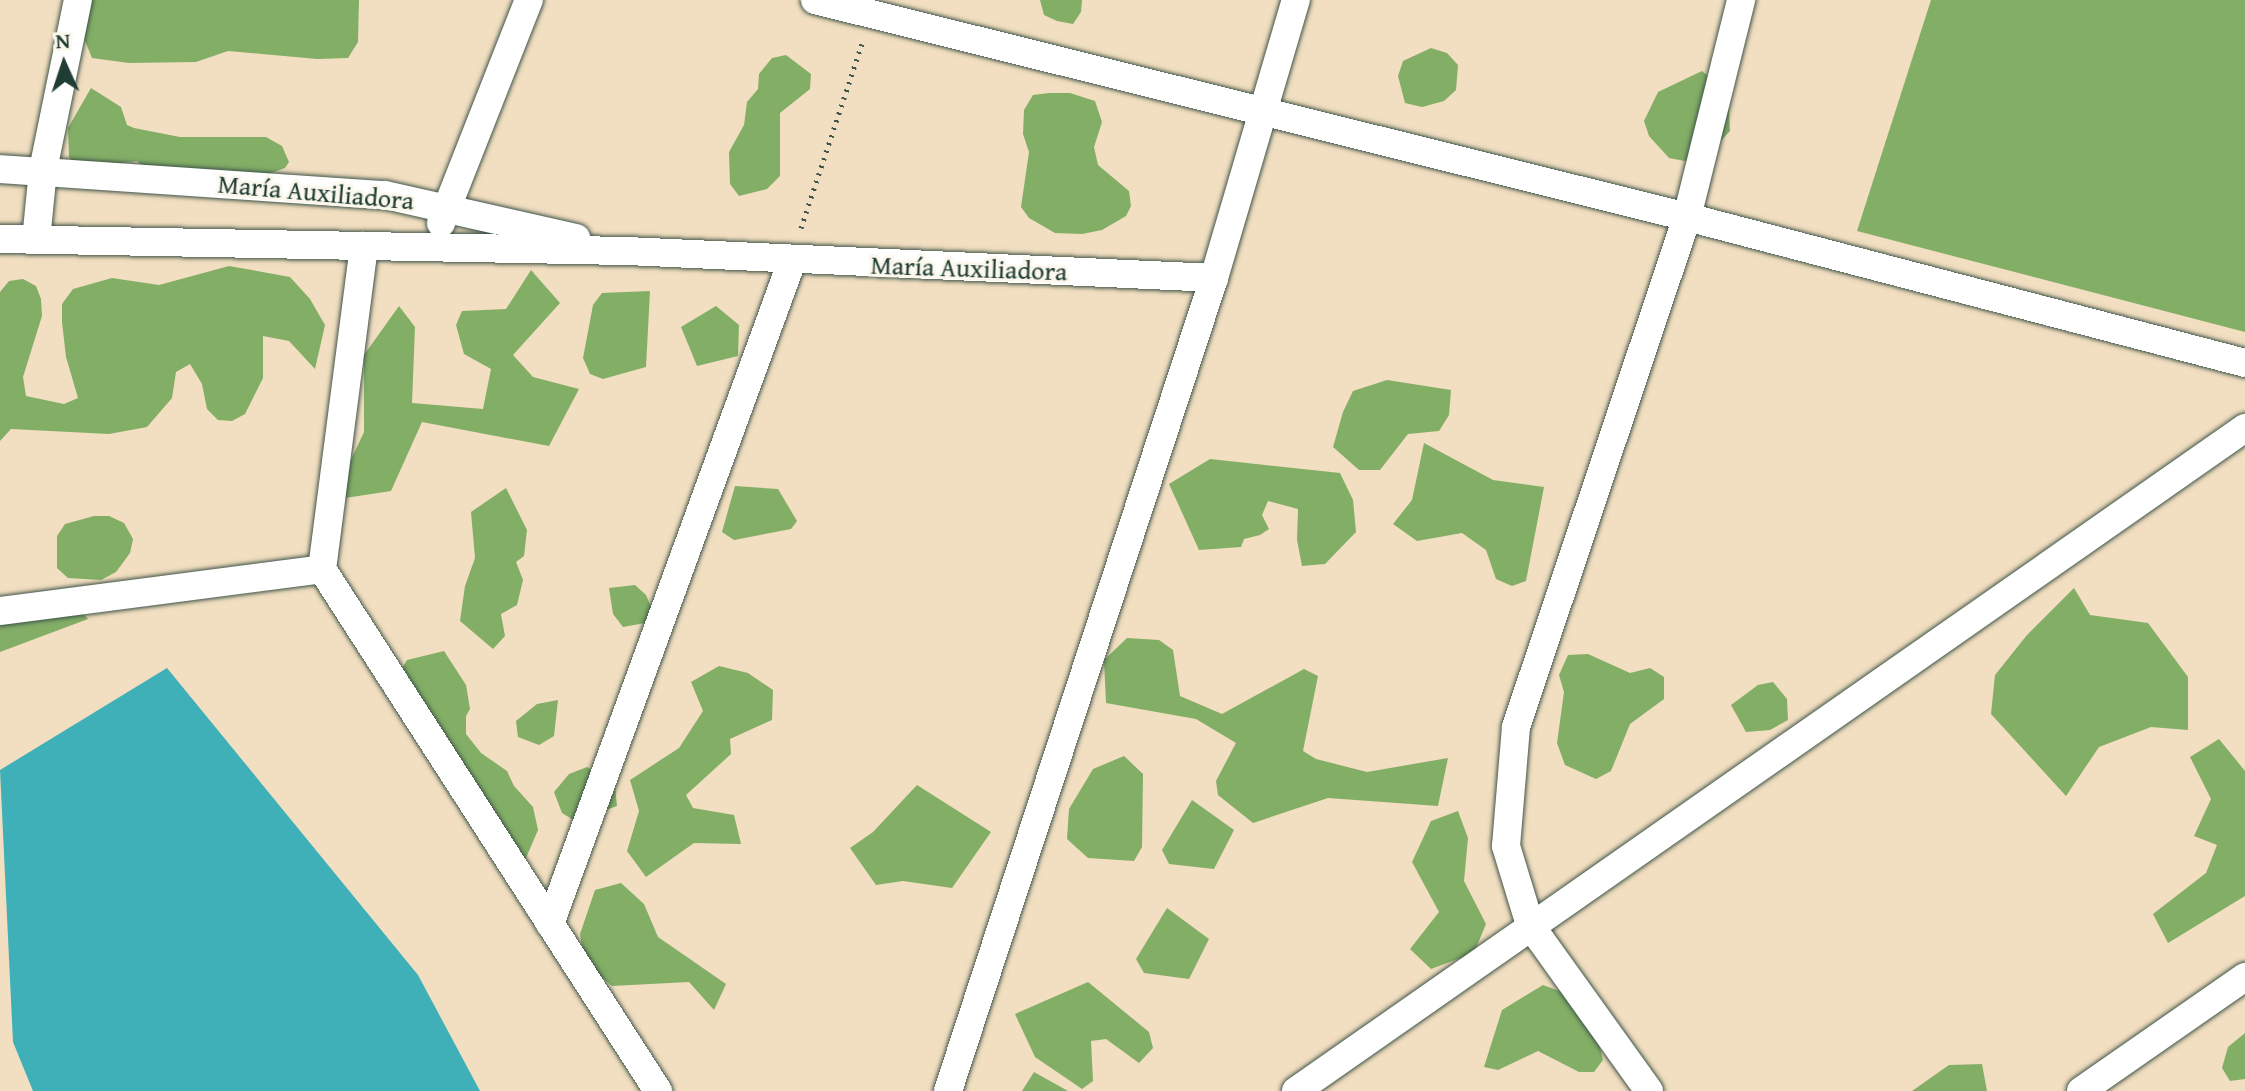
<!DOCTYPE html>
<html>
<head>
<meta charset="utf-8">
<style>
  body { margin:0 }
  #map { position:relative; width:2245px; height:1091px; overflow:hidden; background:#f2dec0; font-family:"Gentium Book Plus",serif }
  div>[style] { position:absolute }
  .forest>* { inset:0; background:#83ae66 }
  .water>* { inset:0; background:#3fb0b8 }
  .path>* { height:5px; margin-top:-2.5px; transform-origin:0; background:repeating-linear-gradient(90deg,#3f5549 0 2px,transparent 0 8px) }
  .roads { filter:drop-shadow(0 0 2px #3f5549) drop-shadow(0 0 2px #3f5549) }
  .street>* { height:28px; margin:-14px; padding:0 14px; transform-origin:14px; border-radius:14px; background:#fff }
  span { translate:-50% -50%; white-space:nowrap; text-align:center; line-height:1.15; -webkit-text-stroke:6px #fbf7ec; paint-order:stroke }
  .street-label { font-size:26px; color:#1f3d34 }
  .north { position:absolute; left:24px; top:24px; width:80px; height:80px; -webkit-text-stroke:6px #fbf7ec; paint-order:stroke; rotate:357deg; font-size:22px; font-weight:700; line-height:32px; text-align:center; color:#1f3d34 }
  .north::after { content:''; display:block; margin:auto; width:28px; height:36px; background:#1f3d34; clip-path:polygon(50% 0,100% 100%,50% 72%,0 100%) }
</style>
</head>
<body>
<div id="map">
  <div class="forest">
    <div style="clip-path:polygon(85px 0,359px 0,358px 42px,348px 58px,317px 59px,228px 51px,196px 62px,129px 63px,92px 58px,83px 36px)"></div>
    <div style="clip-path:polygon(1040px 0,1082px 0,1081px 12px,1073px 24px,1057px 21px,1044px 15px)"></div>
    <div style="clip-path:polygon(1931px 0,2245px 0,2245px 332px,1857px 231px)"></div>
    <div style="clip-path:polygon(1431px 48px,1447px 53px,1458px 65px,1456px 90px,1444px 101px,1422px 107px,1405px 103px,1398px 76px,1403px 61px)"></div>
    <div style="clip-path:polygon(786px 55px,811px 74px,810px 89px,780px 113px,780px 176px,767px 189px,739px 196px,730px 184px,729px 152px,744px 125px,747px 102px,758px 89px,759px 74px,772px 58px)"></div>
    <div style="clip-path:polygon(1702px 71px,1728px 92px,1730px 131px,1705px 157px,1690px 162px,1669px 158px,1649px 136px,1644px 121px,1658px 92px)"></div>
    <div style="clip-path:polygon(91px 88px,121px 107px,127px 125px,134px 128px,180px 137px,266px 137px,282px 146px,289px 162px,285px 168px,269px 174px,149px 171px,137px 161px,101px 166px,74px 163px,69px 157px,68px 128px)"></div>
    <div style="clip-path:polygon(1049px 93px,1070px 93px,1095px 101px,1102px 122px,1094px 147px,1098px 165px,1129px 191px,1131px 206px,1126px 216px,1102px 230px,1082px 234px,1055px 233px,1029px 218px,1021px 207px,1029px 152px,1023px 134px,1024px 110px,1033px 95px)"></div>
    <div style="clip-path:polygon(229px 266px,290px 277px,310px 299px,325px 325px,315px 369px,289px 341px,263px 336px,263px 378px,245px 414px,232px 421px,218px 420px,207px 409px,202px 384px,190px 364px,176px 372px,172px 398px,147px 427px,109px 434px,11px 429px,0 441px,0 292px,9px 281px,23px 279px,36px 286px,41px 299px,42px 316px,23px 377px,26px 396px,64px 404px,78px 398px,66px 357px,62px 322px,62px 304px,73px 289px,112px 278px,159px 285px)"></div>
    <div style="clip-path:polygon(531px 270px,560px 303px,513px 355px,533px 377px,579px 389px,549px 446px,422px 422px,391px 491px,332px 500px,364px 432px,364px 355px,399px 306px,415px 327px,412px 403px,483px 409px,491px 369px,464px 354px,456px 325px,462px 311px,506px 309px)"></div>
    <div style="clip-path:polygon(650px 291px,646px 367px,603px 379px,590px 374px,583px 358px,593px 305px,602px 293px)"></div>
    <div style="clip-path:polygon(716px 306px,739px 325px,738px 356px,697px 366px,681px 327px)"></div>
    <div style="clip-path:polygon(1387px 380px,1451px 390px,1449px 415px,1439px 431px,1408px 434px,1380px 470px,1359px 470px,1333px 447px,1343px 412px,1353px 391px)"></div>
    <div style="clip-path:polygon(1424px 443px,1493px 480px,1544px 487px,1526px 581px,1512px 586px,1496px 579px,1486px 550px,1462px 533px,1417px 541px,1393px 524px,1412px 500px)"></div>
    <div style="clip-path:polygon(1210px 459px,1340px 473px,1353px 500px,1356px 532px,1325px 564px,1302px 566px,1297px 540px,1298px 509px,1268px 501px,1262px 515px,1269px 529px,1260px 535px,1244px 539px,1241px 547px,1199px 550px,1169px 484px)"></div>
    <div style="clip-path:polygon(735px 486px,778px 489px,797px 521px,791px 529px,734px 540px,722px 532px)"></div>
    <div style="clip-path:polygon(506px 488px,527px 530px,524px 556px,516px 562px,523px 580px,517px 605px,501px 614px,505px 636px,493px 649px,460px 621px,465px 586px,475px 558px,471px 512px)"></div>
    <div style="clip-path:polygon(94px 516px,109px 516px,124px 523px,133px 539px,130px 553px,116px 572px,101px 580px,68px 578px,57px 568px,57px 536px,65px 524px)"></div>
    <div style="clip-path:polygon(635px 585px,646px 595px,653px 611px,645px 623px,623px 627px,613px 614px,609px 588px)"></div>
    <div style="clip-path:polygon(2074px 588px,2090px 615px,2148px 623px,2188px 677px,2188px 730px,2151px 727px,2099px 747px,2066px 796px,1991px 714px,1995px 675px,2027px 635px)"></div>
    <div style="clip-path:polygon(65px 591px,88px 619px,0 652px,0 600px)"></div>
    <div style="clip-path:polygon(1127px 638px,1159px 640px,1173px 650px,1180px 696px,1222px 714px,1304px 669px,1318px 676px,1303px 751px,1316px 759px,1367px 772px,1448px 758px,1438px 806px,1328px 798px,1253px 823px,1218px 795px,1216px 781px,1236px 743px,1196px 719px,1106px 703px,1104px 660px)"></div>
    <div style="clip-path:polygon(444px 651px,466px 685px,470px 709px,466px 716px,466px 734px,481px 753px,507px 771px,514px 786px,533px 807px,538px 830px,526px 858px,507px 872px,401px 670px,407px 660px)"></div>
    <div style="clip-path:polygon(1588px 654px,1630px 673px,1650px 668px,1664px 677px,1664px 699px,1630px 724px,1611px 771px,1596px 779px,1565px 765px,1557px 743px,1564px 692px,1559px 675px,1568px 655px)"></div>
    <div style="clip-path:polygon(719px 666px,748px 673px,773px 690px,772px 720px,730px 739px,731px 754px,686px 795px,693px 808px,734px 815px,741px 844px,694px 843px,646px 877px,627px 851px,639px 811px,630px 780px,679px 748px,703px 711px,691px 682px)"></div>
    <div style="clip-path:polygon(1773px 682px,1787px 699px,1788px 720px,1770px 730px,1746px 732px,1731px 705px,1758px 685px)"></div>
    <div style="clip-path:polygon(558px 700px,554px 736px,539px 745px,518px 737px,516px 721px,537px 704px)"></div>
    <div style="clip-path:polygon(2219px 739px,2245px 771px,2245px 896px,2168px 943px,2153px 914px,2206px 873px,2217px 845px,2194px 836px,2211px 799px,2190px 757px)"></div>
    <div style="clip-path:polygon(1124px 756px,1143px 774px,1142px 847px,1134px 861px,1088px 858px,1067px 839px,1069px 809px,1093px 769px)"></div>
    <div style="clip-path:polygon(587px 767px,615px 786px,617px 806px,575px 821px,562px 813px,554px 792px,569px 774px)"></div>
    <div style="clip-path:polygon(917px 785px,991px 832px,952px 888px,903px 881px,876px 885px,850px 848px,873px 832px)"></div>
    <div style="clip-path:polygon(1192px 800px,1234px 830px,1214px 869px,1169px 864px,1162px 850px)"></div>
    <div style="clip-path:polygon(1458px 811px,1468px 838px,1464px 881px,1486px 924px,1474px 953px,1431px 969px,1410px 949px,1439px 912px,1412px 862px,1431px 821px)"></div>
    <div style="clip-path:polygon(621px 883px,644px 904px,658px 937px,726px 984px,714px 1010px,689px 982px,612px 986px,585px 963px,580px 934px,595px 890px)"></div>
    <div style="clip-path:polygon(1167px 908px,1209px 939px,1189px 979px,1144px 973px,1136px 959px)"></div>
    <div style="clip-path:polygon(1088px 982px,1149px 1032px,1153px 1048px,1139px 1063px,1106px 1039px,1091px 1041px,1093px 1081px,1082px 1089px,1035px 1057px,1015px 1014px)"></div>
    <div style="clip-path:polygon(1543px 985px,1589px 1002px,1603px 1060px,1594px 1072px,1579px 1072px,1538px 1051px,1498px 1070px,1484px 1067px,1502px 1010px)"></div>
    <div style="clip-path:polygon(2245px 1033px,2245px 1079px,2230px 1081px,2222px 1068px,2228px 1047px)"></div>
    <div style="clip-path:polygon(1982px 1064px,1987px 1091px,1912px 1091px,1949px 1065px)"></div>
    <div style="clip-path:polygon(1034px 1072px,1068px 1091px,1022px 1091px)"></div>
  </div>
  <div class="water">
    <div style="clip-path:polygon(167px 668px,418px 975px,480px 1091px,33px 1091px,13px 1042px,0 770px)"></div>
  </div>
  <div class="path">
    <div style="left:801px;top:228px;width:194px;rotate:-71.7deg"></div>
  </div>
  <div class="roads">
    <div class="street">
      <div style="left:815px;top:0;width:899px;rotate:13.97deg"></div>
      <div style="left:1687px;top:217px;width:577px;rotate:14.66deg"></div>
      <div style="left:0;top:169px;width:386px;rotate:3.9deg"></div>
      <div style="left:385px;top:195px;width:196px;rotate:12.7deg"></div>
      <div style="left:441px;top:223px;width:240px;rotate:-68.5deg"></div>
      <div style="left:0;top:239px;width:627px;rotate:1.1deg"></div>
      <div style="left:627px;top:251px;width:588px;rotate:2.63deg"></div>
      <div style="left:36px;top:240px;width:70px;rotate:-84.3deg"></div>
      <div style="left:43px;top:170px;width:174px;rotate:-78.4deg"></div>
      <div style="left:364px;top:246px;width:326px;rotate:97.4deg"></div>
      <div style="left:322px;top:569px;width:621px;rotate:57.23deg"></div>
      <div style="left:0;top:611px;width:325px;rotate:-7.4deg"></div>
      <div style="left:550px;top:924px;width:706px;rotate:-69.95deg"></div>
      <div style="left:948px;top:1091px;width:855px;rotate:-71.88deg"></div>
      <div style="left:1214px;top:278px;width:290px;rotate:-73.6deg"></div>
      <div style="left:1296px;top:1091px;width:1158px;rotate:-34.94deg"></div>
      <div style="left:1649px;top:1091px;width:204px;rotate:-125.6deg"></div>
      <div style="left:1530px;top:925px;width:83px;rotate:-106.9deg"></div>
      <div style="left:1506px;top:846px;width:119px;rotate:-85.2deg"></div>
      <div style="left:1516px;top:727px;width:538px;rotate:-71.46deg"></div>
      <div style="left:1687px;top:217px;width:224px;rotate:-76deg"></div>
      <div style="left:2081px;top:1091px;width:200px;rotate:-34.8deg"></div>
    </div>
  </div>
  <div class="street-label">
    <span style="left:316px;top:192px;rotate:5deg">María Auxiliadora</span>
    <span style="left:969px;top:268px;rotate:2deg">María Auxiliadora</span>
  </div>
  <div class="north">N</div>
</div>
</body>
</html>
